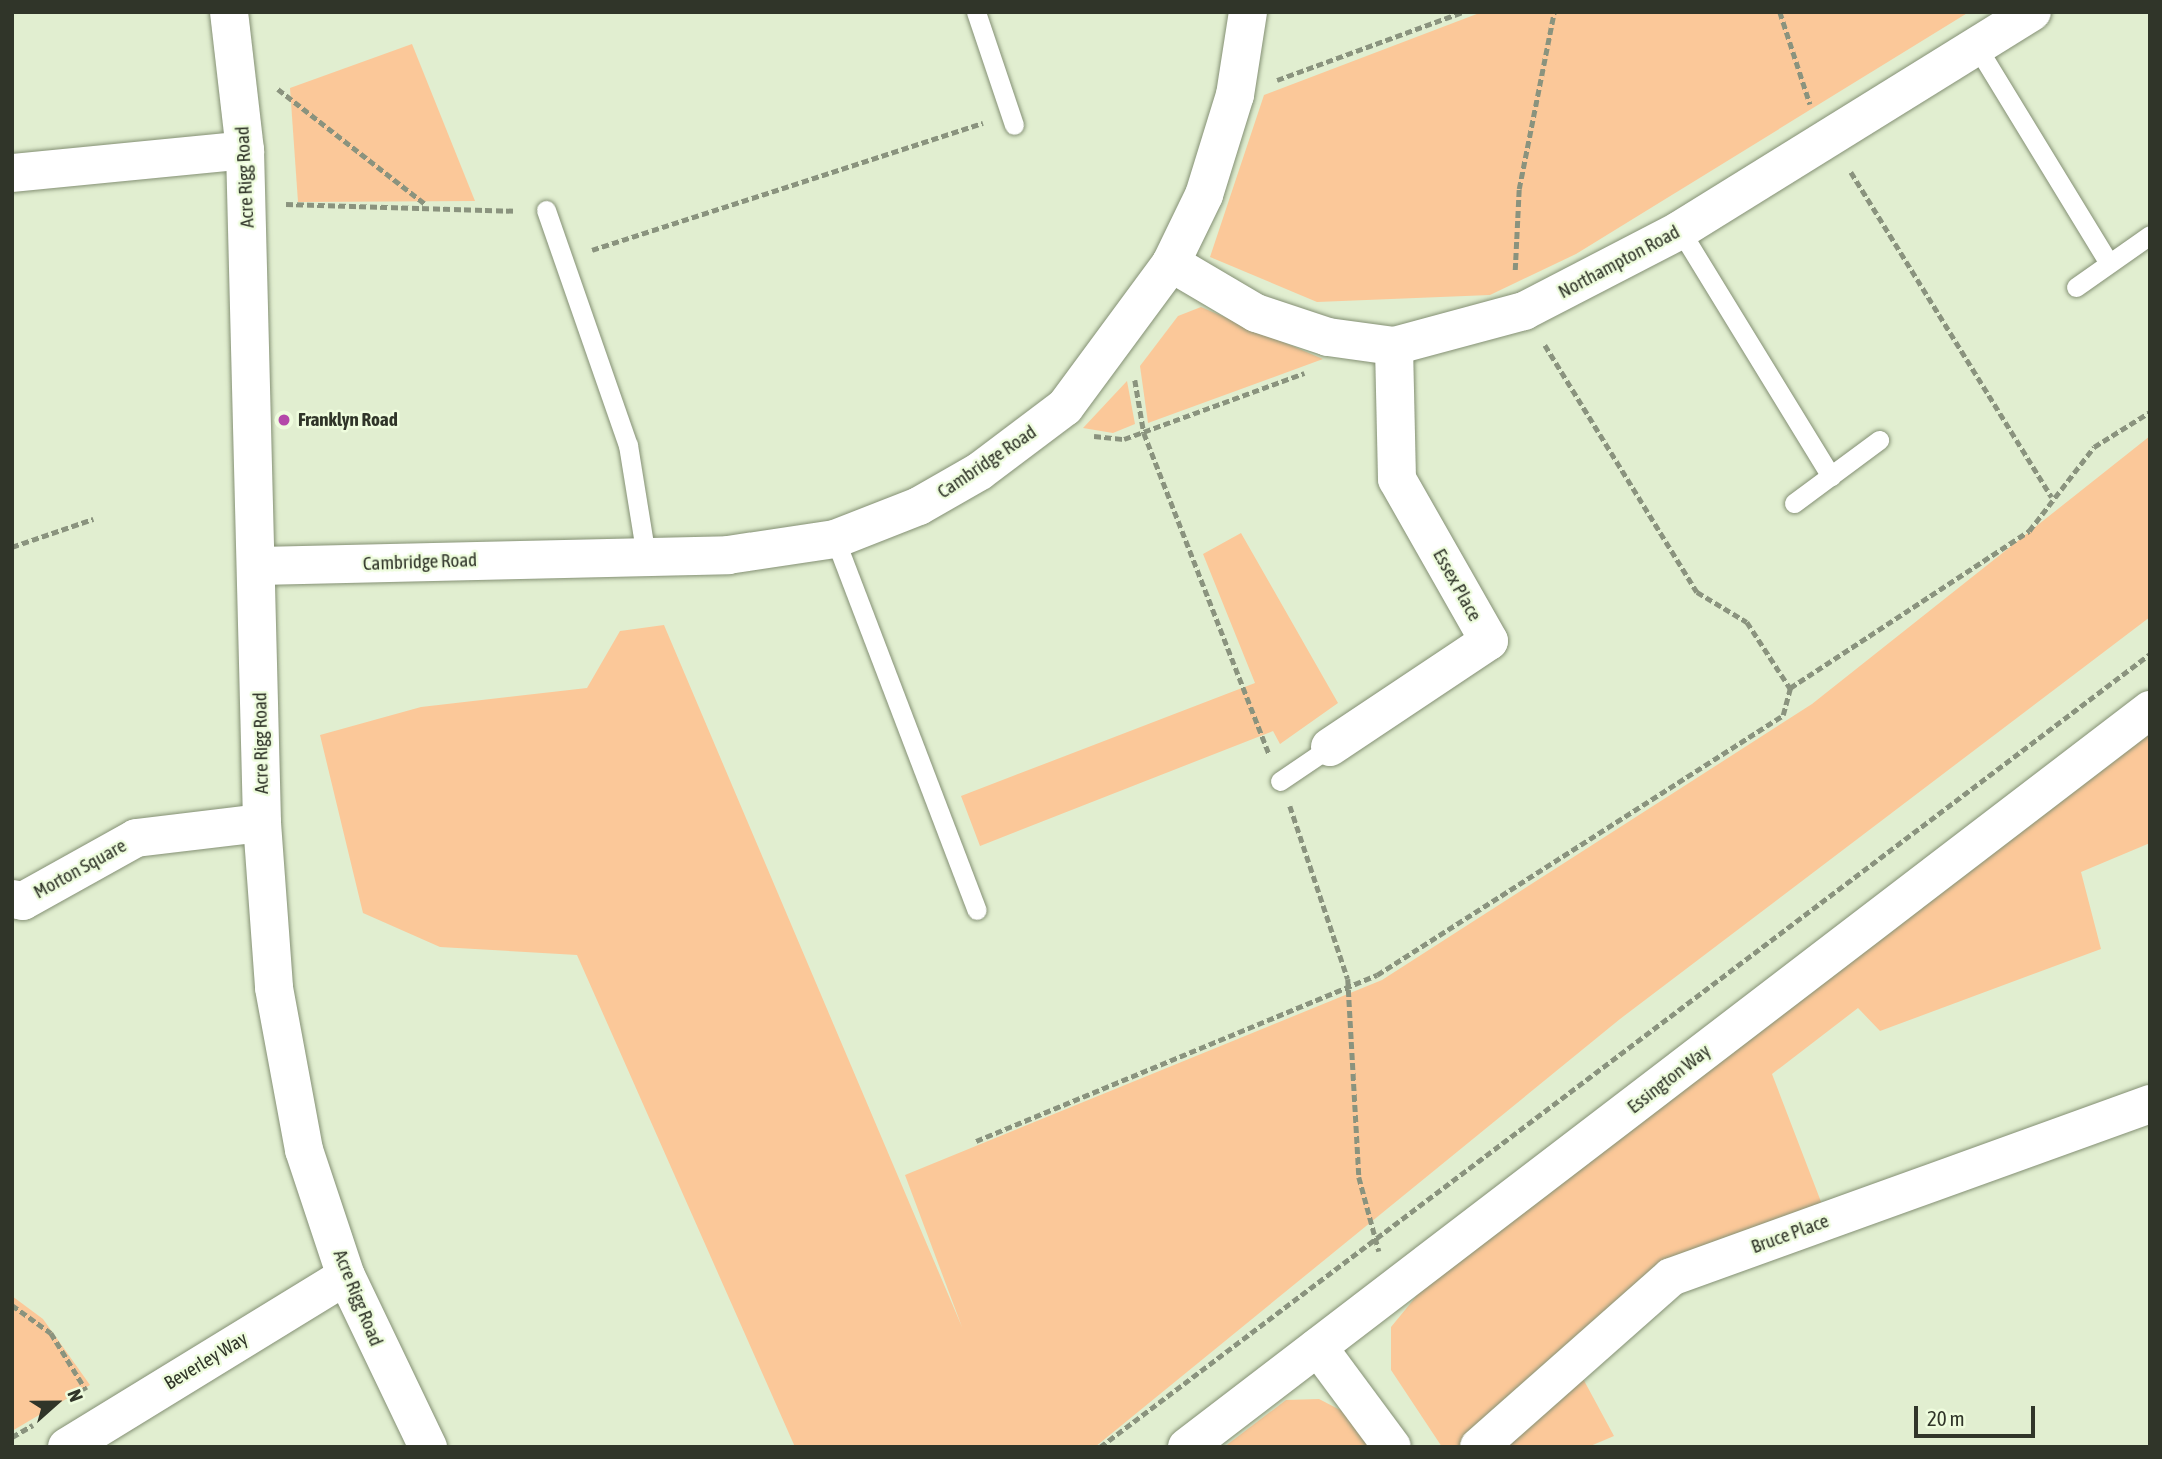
<!DOCTYPE html>
<html>
<head>
<meta charset="utf-8">
<style>
  body { margin:0 }
  #map { position:relative; width:2162px; height:1459px; overflow:hidden; background:#e1eed0; font-family:"Asap Condensed",sans-serif }
  div>[style] { position:absolute }
  .green>* { inset:0; background:#fbc899 }
  .path>* { height:4.5px; margin-top:-2.25px; transform-origin:0; background:repeating-linear-gradient(90deg,#8a937e 0 7px,transparent 0 10.5px) }
  .roads { filter:drop-shadow(0 0 2px #849074) drop-shadow(0 0 2px #849074) }
  .lane>* { height:19px; margin:-9.5px; padding:0 9.5px; transform-origin:9.5px; border-radius:9.5px; background:#fff }
  .street>* { height:38px; margin:-19px; padding:0 19px; transform-origin:19px; border-radius:19px; background:#fff }
  .secondary>* { height:38px; margin:-19px; padding:0 19px; transform-origin:19px; border-radius:19px; background:#fff }
  .dots>* { width:19px; height:19px; translate:-50% -50%; box-sizing:border-box; border:4px solid #eefcdd; border-radius:50% }
  span { translate:-50% -50%; white-space:nowrap; text-align:center; line-height:1.15; -webkit-text-stroke:5px #eefcdd; paint-order:stroke }
  .street-label { font-size:19px; color:#303529 }
  .poi-label { font-size:19px; color:#303529; font-weight:700 }
  .left { translate:0 -50%; text-align:left }
  .frame { position:absolute; inset:0; border:14px solid #303529; pointer-events:none }
  .north { position:absolute; left:21px; top:1368px; width:70px; height:70px; -webkit-text-stroke:5px #eefcdd; paint-order:stroke; rotate:69deg; font-size:19px; font-weight:700; line-height:28px; text-align:center; color:#303529 }
  .north::after { content:''; display:block; margin:auto; width:24px; height:32px; background:#303529; clip-path:polygon(50% 0,100% 100%,50% 72%,0 100%) }
  .scale { position:absolute; left:1914px; top:1406px; width:121px; height:32px; box-sizing:border-box; border:4px solid #303529; border-top:0; padding-left:9px; font-size:21px; line-height:24px; white-space:nowrap; color:#303529; -webkit-text-stroke:5px #eefcdd; paint-order:stroke }
</style>
</head>
<body>
<div id="map">
  <div class="green">
    <div style="clip-path:polygon(1482px 12px,1969px 12px,1576px 254px,1490px 295px,1317px 302px,1210px 257px,1264px 95px)"></div>
    <div style="clip-path:polygon(412px 44px,475px 201px,298px 202px,290px 88px)"></div>
    <div style="clip-path:polygon(1201px 307px,1323px 359px,1148px 423px,1140px 366px,1178px 316px)"></div>
    <div style="clip-path:polygon(1127px 381px,1135px 424px,1113px 433px,1083px 428px)"></div>
    <div style="clip-path:polygon(2150px 436px,2150px 617px,1620px 1019px,1095px 1447px,795px 1447px,577px 955px,440px 947px,363px 913px,320px 735px,421px 707px,587px 688px,620px 631px,664px 625px,962px 1327px,905px 1175px,1382px 980px,1812px 704px)"></div>
    <div style="clip-path:polygon(1241px 533px,1338px 703px,1280px 744px,1273px 731px,980px 846px,961px 796px,1255px 683px,1203px 554px)"></div>
    <div style="clip-path:polygon(2150px 734px,2150px 843px,2081px 872px,2101px 949px,1880px 1031px,1858px 1008px,1772px 1074px,1828px 1220px,1567px 1349px,1614px 1436px,1588px 1447px,1442px 1447px,1391px 1370px,1391px 1327px,1419px 1293px)"></div>
    <div style="clip-path:polygon(12px 1296px,43px 1319px,90px 1385px,12px 1431px)"></div>
    <div style="clip-path:polygon(1319px 1399px,1346px 1413px,1372px 1447px,1224px 1447px,1286px 1400px)"></div>
  </div>
  <div class="path">
    <div style="left:1780px;top:12px;width:97px;rotate:71.9deg"></div>
    <div style="left:1277px;top:80px;width:198px;rotate:-20.1deg"></div>
    <div style="left:278px;top:89px;width:187px;rotate:38deg"></div>
    <div style="left:1851px;top:172px;width:382px;rotate:58.3deg"></div>
    <div style="left:286px;top:204px;width:231px;rotate:1.7deg"></div>
    <div style="left:592px;top:250px;width:411px;rotate:-18deg"></div>
    <div style="left:1515px;top:270px;width:81px;rotate:-87.2deg"></div>
    <div style="left:1519px;top:189px;width:180px;rotate:-78.8deg"></div>
    <div style="left:1545px;top:345px;width:290px;rotate:58.4deg"></div>
    <div style="left:1697px;top:592px;width:58px;rotate:31deg"></div>
    <div style="left:1747px;top:622px;width:79px;rotate:56.9deg"></div>
    <div style="left:1135px;top:380px;width:54px;rotate:80.4deg"></div>
    <div style="left:1144px;top:433px;width:344px;rotate:68.7deg"></div>
    <div style="left:1094px;top:436px;width:30px;rotate:6deg"></div>
    <div style="left:1124px;top:439px;width:192px;rotate:-20.1deg"></div>
    <div style="left:12px;top:547px;width:86px;rotate:-19.1deg"></div>
    <div style="left:1290px;top:806px;width:182px;rotate:71.5deg"></div>
    <div style="left:1348px;top:979px;width:198px;rotate:86.8deg"></div>
    <div style="left:1359px;top:1177px;width:77px;rotate:74.9deg"></div>
    <div style="left:976px;top:1141px;width:434px;rotate:-22.5deg"></div>
    <div style="left:1377px;top:975px;width:482px;rotate:-32.6deg"></div>
    <div style="left:1783px;top:715px;width:28px;rotate:-75deg"></div>
    <div style="left:1790px;top:688px;width:286px;rotate:-33.3deg"></div>
    <div style="left:2029px;top:531px;width:106px;rotate:-52.3deg"></div>
    <div style="left:2094px;top:447px;width:66px;rotate:-32deg"></div>
    <div style="left:12px;top:1305px;width:48px;rotate:35.7deg"></div>
    <div style="left:51px;top:1333px;width:67px;rotate:58.4deg"></div>
    <div style="left:12px;top:1437px;width:24px;rotate:-30deg"></div>
    <div style="left:1100px;top:1447px;width:1316px;rotate:-37.06deg"></div>
  </div>
  <div class="roads">
    <div class="lane">
      <div style="left:976px;top:12px;width:119px;rotate:71.4deg"></div>
      <div style="left:1977px;top:47px;width:253px;rotate:58.6deg"></div>
      <div style="left:546px;top:210px;width:249px;rotate:70.8deg"></div>
      <div style="left:628px;top:445px;width:112px;rotate:80.8deg"></div>
      <div style="left:1680px;top:230px;width:289px;rotate:58.5deg"></div>
      <div style="left:2076px;top:287px;width:90px;rotate:-35.1deg"></div>
      <div style="left:1794px;top:503px;width:106px;rotate:-36.5deg"></div>
      <div style="left:835px;top:539px;width:397px;rotate:69.1deg"></div>
      <div style="left:1280px;top:781px;width:60px;rotate:-34.2deg"></div>
    </div>
    <div class="street">
      <div style="left:229px;top:12px;width:139px;rotate:83.4deg"></div>
      <div style="left:245px;top:150px;width:673px;rotate:88.55deg"></div>
      <div style="left:262px;top:823px;width:165px;rotate:85.8deg"></div>
      <div style="left:274px;top:988px;width:165px;rotate:79.5deg"></div>
      <div style="left:304px;top:1150px;width:133px;rotate:71.6deg"></div>
      <div style="left:346px;top:1276px;width:190px;rotate:64.4deg"></div>
      <div style="left:12px;top:173px;width:234px;rotate:-5.6deg"></div>
      <div style="left:1171px;top:263px;width:99px;rotate:30.5deg"></div>
      <div style="left:1256px;top:313px;width:76px;rotate:18.4deg"></div>
      <div style="left:1328px;top:337px;width:67px;rotate:7.8deg"></div>
      <div style="left:1394px;top:346px;width:135px;rotate:-15.1deg"></div>
      <div style="left:1524px;top:311px;width:176px;rotate:-27.4deg"></div>
      <div style="left:1680px;top:230px;width:414px;rotate:-31.8deg"></div>
      <div style="left:259px;top:566px;width:469px;rotate:-1.3deg"></div>
      <div style="left:728px;top:555px;width:108px;rotate:-8.5deg"></div>
      <div style="left:835px;top:539px;width:90px;rotate:-21.4deg"></div>
      <div style="left:919px;top:506px;width:70px;rotate:-29.8deg"></div>
      <div style="left:980px;top:471px;width:106px;rotate:-37deg"></div>
      <div style="left:1065px;top:407px;width:179px;rotate:-53.6deg"></div>
      <div style="left:1171px;top:263px;width:76px;rotate:-64.1deg"></div>
      <div style="left:1204px;top:195px;width:105px;rotate:-72.8deg"></div>
      <div style="left:1235px;top:95px;width:84px;rotate:-81.1deg"></div>
      <div style="left:1330px;top:747px;width:191px;rotate:-33.7deg"></div>
      <div style="left:1489px;top:641px;width:186px;rotate:-119.6deg"></div>
      <div style="left:1397px;top:479px;width:133px;rotate:-91.3deg"></div>
      <div style="left:12px;top:899px;width:11px;rotate:10deg"></div>
      <div style="left:23px;top:901px;width:129px;rotate:-29.1deg"></div>
      <div style="left:136px;top:838px;width:127px;rotate:-6.8deg"></div>
      <div style="left:1318px;top:1347px;width:124px;rotate:53.5deg"></div>
      <div style="left:67px;top:1447px;width:327px;rotate:-31.5deg"></div>
      <div style="left:1479px;top:1447px;width:256px;rotate:-41.5deg"></div>
      <div style="left:1671px;top:1277px;width:509px;rotate:-19.86deg"></div>
    </div>
    <div class="secondary">
      <div style="left:1187px;top:1447px;width:1213px;rotate:-37.43deg"></div>
    </div>
  </div>
  <div class="dots">
    <div style="left:284px;top:420px;background:#b449a9"></div>
  </div>
  <div class="street-label">
    <span style="left:245px;top:177px;rotate:-93deg">Acre Rigg Road</span>
    <span style="left:1619px;top:262px;rotate:-28deg">Northampton Road</span>
    <span style="left:987px;top:462px;rotate:-34deg">Cambridge Road</span>
    <span style="left:420px;top:562px;rotate:-2deg">Cambridge Road</span>
    <span style="left:1457px;top:585px;rotate:61deg">Essex Place</span>
    <span style="left:261px;top:743px;rotate:-91deg">Acre Rigg Road</span>
    <span style="left:80px;top:869px;rotate:-29deg">Morton Square</span>
    <span style="left:1669px;top:1079px;rotate:-38deg">Essington Way</span>
    <span style="left:1790px;top:1234px;rotate:-20deg">Bruce Place</span>
    <span style="left:358px;top:1298px;rotate:68deg">Acre Rigg Road</span>
    <span style="left:206px;top:1361px;rotate:-31deg">Beverley Way</span>
  </div>
  <div class="poi-label">
    <span class="left" style="left:298px;top:420px">Franklyn Road</span>
  </div>
  <div class="frame"></div>
  <div class="north">N</div>
  <div class="scale">20 m</div>
</div>
</body>
</html>
